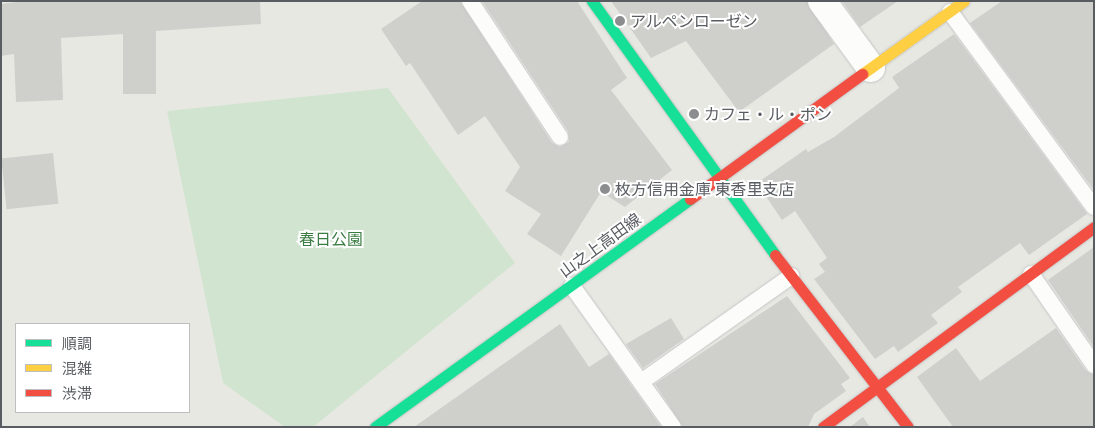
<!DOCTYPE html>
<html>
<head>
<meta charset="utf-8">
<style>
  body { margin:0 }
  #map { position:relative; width:1095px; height:428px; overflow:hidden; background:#e8e8e3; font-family:"Exo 2","Noto Sans JP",sans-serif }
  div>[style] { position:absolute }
  .green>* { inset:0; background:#d1e4d0 }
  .building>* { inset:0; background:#cfcfcc; transform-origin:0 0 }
  .roads { filter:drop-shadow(0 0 1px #c5c5c5) drop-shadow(0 0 1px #c5c5c5) }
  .lane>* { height:16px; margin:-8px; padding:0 8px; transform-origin:8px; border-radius:8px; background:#fcfcfb }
  .street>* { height:28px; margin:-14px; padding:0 14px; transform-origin:14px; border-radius:14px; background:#fcfcfb }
  .fast>* { height:11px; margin:-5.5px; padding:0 5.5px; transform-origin:5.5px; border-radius:5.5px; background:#16e098 }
  .slow>* { height:11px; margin:-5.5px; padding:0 5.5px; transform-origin:5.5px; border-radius:5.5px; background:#ffcf43 }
  .jam>* { height:11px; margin:-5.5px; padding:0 5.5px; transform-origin:5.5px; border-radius:5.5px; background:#f24e42 }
  .dots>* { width:14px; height:14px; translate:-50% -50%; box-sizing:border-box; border:2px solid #fff; border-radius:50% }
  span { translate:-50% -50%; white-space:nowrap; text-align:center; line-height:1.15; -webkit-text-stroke:4px #fff; paint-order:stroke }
  .poi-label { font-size:16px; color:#595c60 }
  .left { translate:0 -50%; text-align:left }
  .park-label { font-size:16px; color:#3b7d42 }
  .street-label { font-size:16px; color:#595c60 }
  .frame { position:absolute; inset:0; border:2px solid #595c60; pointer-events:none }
  .legend { position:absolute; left:15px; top:323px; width:175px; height:90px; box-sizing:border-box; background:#fff; border:1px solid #bdbebf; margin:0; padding:6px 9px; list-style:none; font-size:15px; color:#595c60 }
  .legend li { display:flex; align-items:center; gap:10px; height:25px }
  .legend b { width:25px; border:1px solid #bdbebf }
</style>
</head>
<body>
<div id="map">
  <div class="green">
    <div style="clip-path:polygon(388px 88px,515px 263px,313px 427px,285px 427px,223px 383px,167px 111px)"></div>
  </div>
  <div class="building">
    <div style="clip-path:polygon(25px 1px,260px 1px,261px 24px,156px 31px,156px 94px,123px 94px,123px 34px,61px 38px,63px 100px,16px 102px,14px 54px,1px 56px,1px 4px)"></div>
    <div style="clip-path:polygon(422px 1px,460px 1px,552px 143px,560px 147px,569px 142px,568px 131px,482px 1px,577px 1px,627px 78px,611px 90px,672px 170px,625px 207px,601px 192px,561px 256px,527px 234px,541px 214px,505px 191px,520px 167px,485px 116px,458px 135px,410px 63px,406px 66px,381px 29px)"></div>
    <div style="clip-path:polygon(611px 1px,807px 1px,834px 44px,739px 112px,686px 41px,651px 58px)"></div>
    <div style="clip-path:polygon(842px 1px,898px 1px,860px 27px)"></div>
    <div style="clip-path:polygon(1002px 1px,1094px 1px,1094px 190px,970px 23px)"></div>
    <div style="clip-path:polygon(954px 34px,1087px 214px,1029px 255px,1020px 243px,958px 287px,962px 292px,931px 315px,938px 323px,898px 352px,894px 346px,875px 359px,814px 279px,825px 272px,819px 264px,827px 258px,795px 211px,782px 220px,757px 183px,806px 149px,808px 152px,834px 137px,899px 88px,892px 77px)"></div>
    <div style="left:53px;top:153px;width:51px;height:52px;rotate:84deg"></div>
    <div style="clip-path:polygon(1094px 247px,1094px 347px,1048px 280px)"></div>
    <div style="clip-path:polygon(787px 296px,850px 378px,841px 384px,846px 391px,814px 414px,808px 427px,683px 427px,655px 384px)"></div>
    <div style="clip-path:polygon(671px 318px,684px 339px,643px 368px,626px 344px)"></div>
    <div style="clip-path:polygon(560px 324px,589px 367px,609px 354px,661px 427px,414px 427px)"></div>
    <div style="clip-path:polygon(1056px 328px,1086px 371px,1094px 375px,1094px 427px,953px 427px,917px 377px,956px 348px,980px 381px)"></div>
    <div style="clip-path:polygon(863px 417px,870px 427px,850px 427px)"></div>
  </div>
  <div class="roads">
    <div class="lane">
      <div style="left:470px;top:1px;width:163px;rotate:56.5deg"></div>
      <div style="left:950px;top:12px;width:242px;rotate:53.6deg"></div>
      <div style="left:1031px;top:274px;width:111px;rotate:55.3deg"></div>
      <div style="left:572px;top:286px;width:173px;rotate:54.4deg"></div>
      <div style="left:641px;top:382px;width:184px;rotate:-35.2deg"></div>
    </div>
    <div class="street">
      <div style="left:822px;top:1px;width:83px;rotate:53.8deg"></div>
    </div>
    <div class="fast">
      <div style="left:592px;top:1px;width:313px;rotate:54.2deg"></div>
      <div style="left:375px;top:427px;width:389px;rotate:-35.9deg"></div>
    </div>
    <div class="slow">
      <div style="left:862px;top:74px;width:125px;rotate:-35.6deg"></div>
    </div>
    <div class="jam">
      <div style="left:690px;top:199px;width:213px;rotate:-36deg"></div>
      <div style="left:775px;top:255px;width:217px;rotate:52.3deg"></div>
      <div style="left:823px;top:427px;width:337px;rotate:-36.4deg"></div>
    </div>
  </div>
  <div class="dots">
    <div style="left:620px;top:21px;background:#8b8d8e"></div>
    <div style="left:694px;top:114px;background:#8b8d8e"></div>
    <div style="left:605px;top:189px;background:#8b8d8e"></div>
  </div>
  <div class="poi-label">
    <span class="left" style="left:630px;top:21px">アルペンローゼン</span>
    <span class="left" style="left:704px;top:114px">カフェ・ル・ポン</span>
    <span class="left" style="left:615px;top:189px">枚方信用金庫 東香里支店</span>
  </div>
  <div class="park-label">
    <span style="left:331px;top:239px">春日公園</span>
  </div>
  <div class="street-label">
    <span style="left:600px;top:245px;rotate:-36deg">山之上高田線</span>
  </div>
  <div class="frame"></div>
  <ul class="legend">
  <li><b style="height:6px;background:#16e098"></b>順調</li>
  <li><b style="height:6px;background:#ffcf43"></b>混雑</li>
  <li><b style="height:6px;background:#f24e42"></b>渋滞</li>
  </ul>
</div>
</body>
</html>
